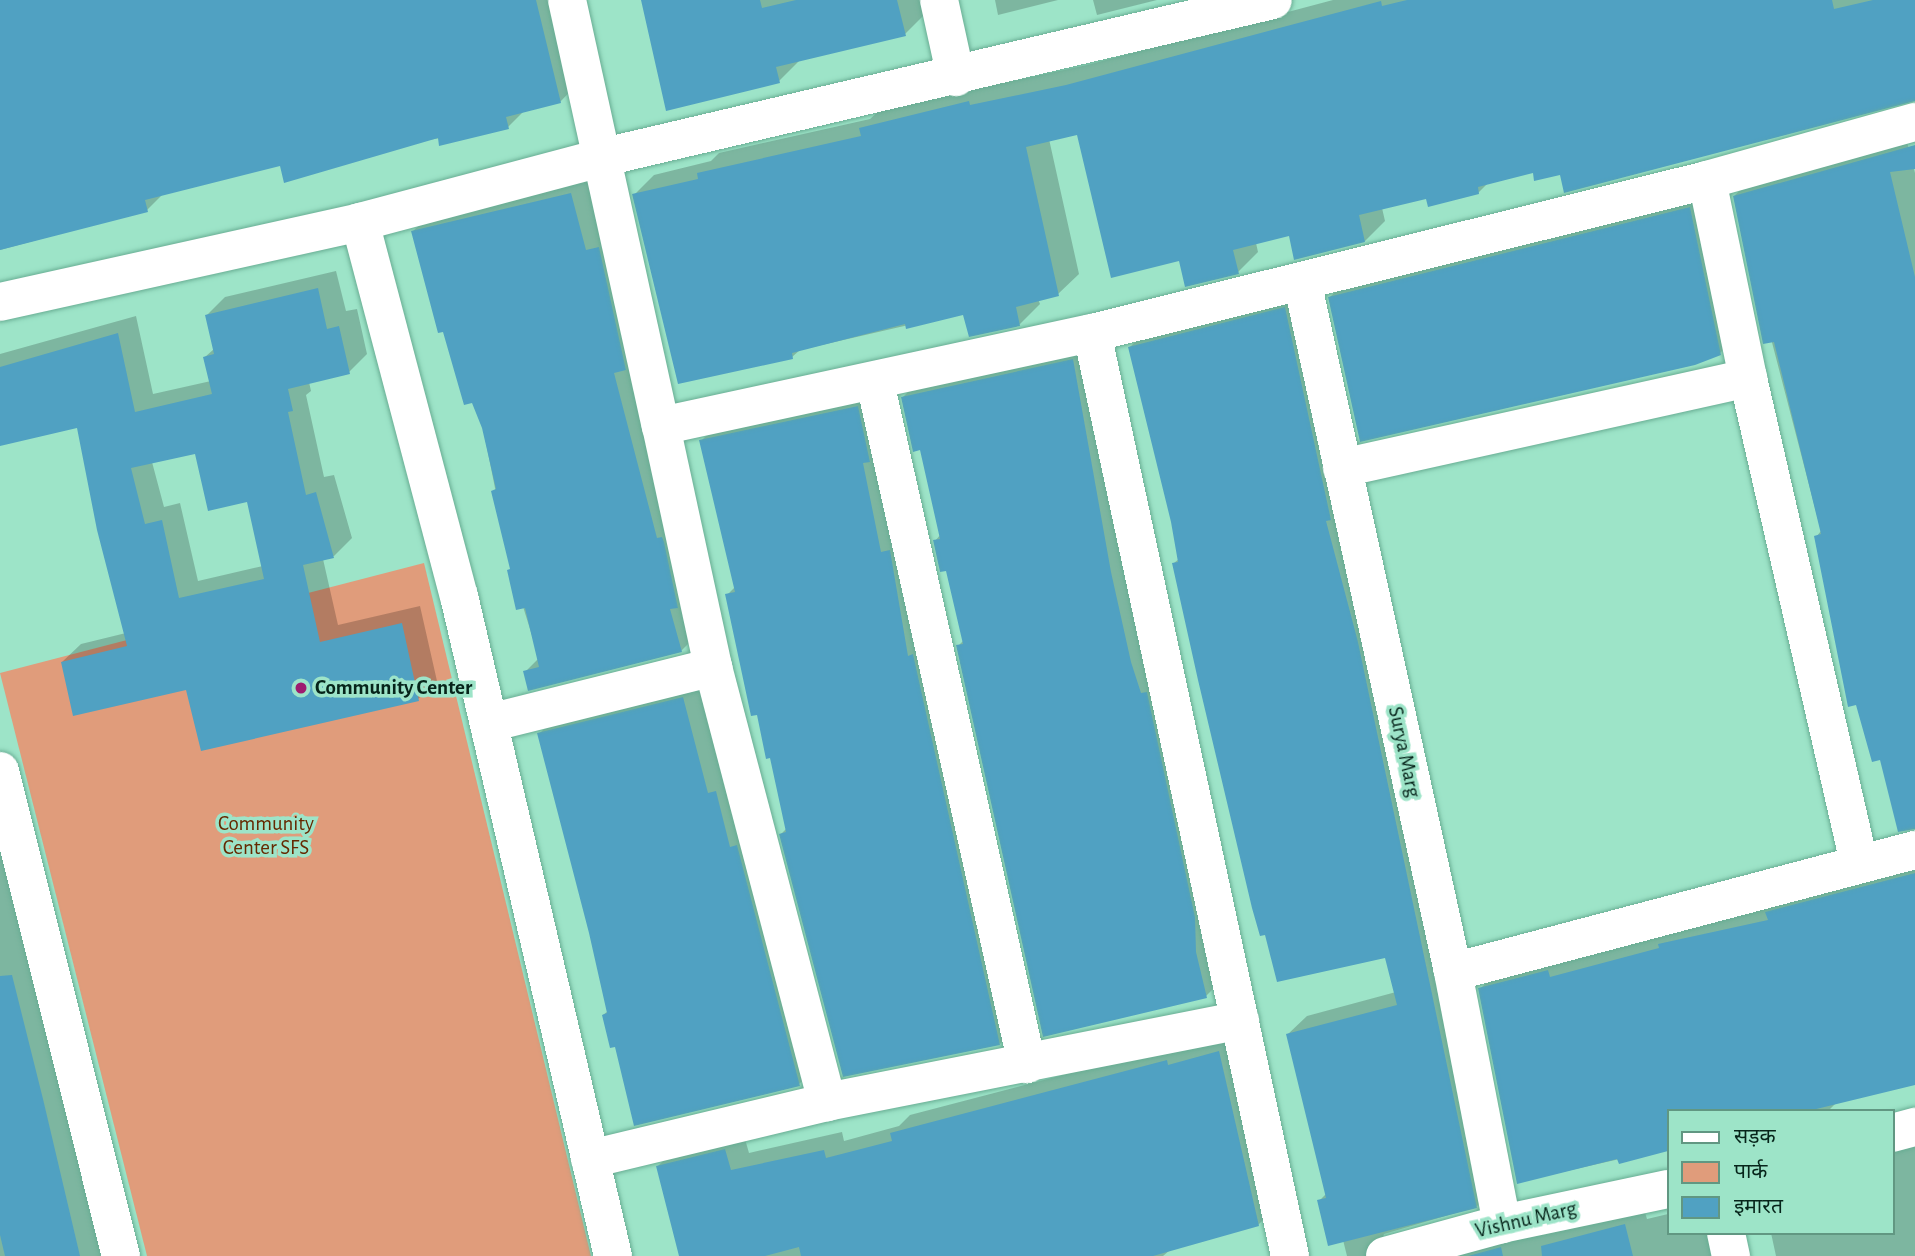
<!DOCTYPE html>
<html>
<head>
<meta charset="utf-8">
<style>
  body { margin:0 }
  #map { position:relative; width:1915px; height:1256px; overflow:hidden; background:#9de4c8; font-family:"Alegreya Sans","Noto Sans Devanagari",sans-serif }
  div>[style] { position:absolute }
  .green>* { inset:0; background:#e09c7b }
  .shadow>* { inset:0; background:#0003 }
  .building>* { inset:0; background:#50a1c2 }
  .roads { filter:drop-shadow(0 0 2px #68ad93) drop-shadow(0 0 2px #68ad93) }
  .street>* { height:38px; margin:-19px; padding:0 19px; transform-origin:19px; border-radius:19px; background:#fff }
  .dots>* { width:19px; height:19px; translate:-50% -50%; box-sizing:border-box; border:4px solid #9de4c8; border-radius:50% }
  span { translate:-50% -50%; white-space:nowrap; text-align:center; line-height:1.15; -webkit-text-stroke:7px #9de4c8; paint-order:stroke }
  .poi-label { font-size:21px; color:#06241a; font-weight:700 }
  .left { translate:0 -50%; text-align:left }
  .street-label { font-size:21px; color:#06241a }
  .park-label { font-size:21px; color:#652800 }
  .legend { position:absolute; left:1667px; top:1109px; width:228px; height:126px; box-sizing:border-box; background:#9de4c8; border:2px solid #619782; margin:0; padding:9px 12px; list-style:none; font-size:21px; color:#06241a }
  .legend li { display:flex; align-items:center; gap:14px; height:35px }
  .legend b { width:35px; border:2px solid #619782 }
</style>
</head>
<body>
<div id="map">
  <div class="green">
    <div style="clip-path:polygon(424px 563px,591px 1256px,147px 1256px,0 673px)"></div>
  </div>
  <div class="shadow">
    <div style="clip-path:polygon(0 0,569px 0,585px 76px,560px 102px,525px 110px,508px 127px,281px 164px,164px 193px,147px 210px,0 250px)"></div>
    <div style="clip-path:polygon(642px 0,929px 0,931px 8px,905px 34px,801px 59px,779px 81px)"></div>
    <div style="clip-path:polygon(995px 0,1058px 0,998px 15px)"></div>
    <div style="clip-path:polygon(1093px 0,1157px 0,1097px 15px)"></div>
    <div style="clip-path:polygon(1333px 0,1915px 0,1915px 96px,1561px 172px,1534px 171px,1489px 182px,1478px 193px,1428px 196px,1382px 208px,1385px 221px,1365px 241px,1290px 234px,1256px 243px,1258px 252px,1238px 272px,1180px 259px,1078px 133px,1049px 139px,1079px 274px,1058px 294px,1038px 299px,1040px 304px,1019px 325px,965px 312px,800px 350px,792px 357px,634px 195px,654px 175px,711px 161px,719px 153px,870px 119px,881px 109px,1087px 65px)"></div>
    <div style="clip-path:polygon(1905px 134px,1915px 173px,1915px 829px,1909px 828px,1881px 758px,1816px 537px,1821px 531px,1734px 196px,1755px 176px)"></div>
    <div style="clip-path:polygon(589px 176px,699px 633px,681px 651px,525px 672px,539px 658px,511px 568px,483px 428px,413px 231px,431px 214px)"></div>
    <div style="clip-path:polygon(1708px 190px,1738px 335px,1720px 353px,1330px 297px,1348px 279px)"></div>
    <div style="clip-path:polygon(evenodd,336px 271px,346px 311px,357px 309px,367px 354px,349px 372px,309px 382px,311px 391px,306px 395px,324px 477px,334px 475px,352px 538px,334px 556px,323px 559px,338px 625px,420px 606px,437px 681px,418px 699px,188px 688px,62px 662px,81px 644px,126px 633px,78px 425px,0 444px,0 354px,136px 316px,153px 394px,211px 381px,205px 357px,214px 349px,207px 315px,225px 297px,336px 271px,196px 451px,248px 500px,263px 566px,198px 581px,180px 503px,164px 507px,152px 462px,196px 451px)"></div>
    <div style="clip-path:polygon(1304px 290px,1495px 1188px,1476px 1207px,1384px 1234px,1382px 1241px,1399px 1256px,1347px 1256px,1343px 1240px,1319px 1201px,1327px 1193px,1287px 1035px,1307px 1016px,1396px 992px,1387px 956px,1174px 563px,1179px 559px,1173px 522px,1130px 347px,1149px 328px)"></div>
    <div style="clip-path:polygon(1091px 342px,1224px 978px,1206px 996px,1045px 1035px,958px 646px,964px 640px,948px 569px,935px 541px,941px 534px,921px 448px,903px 397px,921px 379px)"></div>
    <div style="clip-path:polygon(876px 389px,1018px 1026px,1000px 1044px,781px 834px,787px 828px,772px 756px,727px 595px,736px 586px,701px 441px,719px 423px)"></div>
    <div style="clip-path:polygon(701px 680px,818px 1066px,799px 1084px,617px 1045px,603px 1015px,608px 1011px,591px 933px,539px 734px,557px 716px)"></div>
    <div style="clip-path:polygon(0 803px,105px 1256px,0 1256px)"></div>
    <div style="clip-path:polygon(1915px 859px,1915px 1083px,1837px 1102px,1828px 1111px,1668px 1111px,1668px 1148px,1518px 1182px,1480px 989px,1501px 968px)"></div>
    <div style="clip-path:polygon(1237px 1034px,1277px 1206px,1258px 1225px,1170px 1250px,1163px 1256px,681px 1256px,658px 1166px,676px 1148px,743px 1132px,749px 1153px,842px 1132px,844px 1141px,899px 1126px,910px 1115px,1185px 1043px)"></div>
    <div style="clip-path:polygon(1915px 1140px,1915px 1256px,1776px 1256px,1771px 1233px,1892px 1233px,1892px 1145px)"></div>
    <div style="clip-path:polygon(1643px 1206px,1647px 1219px,1668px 1214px,1668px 1233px,1716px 1233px,1721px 1256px,1422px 1256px)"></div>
  </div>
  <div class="building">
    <div style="clip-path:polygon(0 0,536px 0,561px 103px,506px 117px,509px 129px,439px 146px,438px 138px,284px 183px,280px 166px,145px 200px,148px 212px,0 250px)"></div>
    <div style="clip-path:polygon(641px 0,760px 0,762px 8px,796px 0,897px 0,906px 36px,776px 67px,780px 83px,666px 111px)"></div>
    <div style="clip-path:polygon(1407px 0,1832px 0,1834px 9px,1873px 0,1915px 0,1915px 101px,1564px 193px,1560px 175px,1534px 181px,1533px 173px,1478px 187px,1479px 194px,1428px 207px,1426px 199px,1359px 215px,1365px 242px,1294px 260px,1289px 236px,1233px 250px,1239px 274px,1185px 287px,1179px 261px,1111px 278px,1077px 135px,1026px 147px,1059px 296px,1016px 307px,1020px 326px,969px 337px,963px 315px,906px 329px,905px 324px,792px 353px,793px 359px,678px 384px,632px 194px,698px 179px,697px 173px,861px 136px,859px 128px,969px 101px,970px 105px,1066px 85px,1381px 1px,1382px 6px)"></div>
    <div style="clip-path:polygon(1915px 145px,1915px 169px,1890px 172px,1915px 277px,1915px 829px,1898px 832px,1880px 760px,1872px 762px,1856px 705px,1848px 707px,1814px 536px,1821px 534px,1774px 342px,1763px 344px,1733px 196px)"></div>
    <div style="clip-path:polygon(571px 193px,586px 250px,599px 247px,626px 370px,614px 373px,657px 538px,662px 537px,664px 542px,678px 608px,670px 609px,682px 652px,528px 691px,523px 671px,539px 667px,525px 608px,516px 610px,507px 570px,510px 569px,491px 491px,496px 489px,482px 428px,472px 403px,464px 405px,443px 332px,438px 333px,411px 231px)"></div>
    <div style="clip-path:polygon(1690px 207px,1721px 355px,1695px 365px,1360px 442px,1328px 297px)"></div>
    <div style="clip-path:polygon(evenodd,318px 288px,327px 329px,339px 326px,350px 374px,288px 389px,293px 411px,288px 412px,306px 495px,316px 492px,334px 558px,303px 565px,320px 642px,402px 623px,419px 701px,201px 751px,186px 690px,73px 716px,61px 662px,127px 646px,97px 530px,77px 428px,0 446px,0 367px,118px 333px,135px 412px,212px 394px,203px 357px,214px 354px,205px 315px,318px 288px,195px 454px,208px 511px,247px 502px,264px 579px,179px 598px,162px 520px,145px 524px,131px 468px,195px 454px)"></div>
    <div style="clip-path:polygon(1285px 307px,1331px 520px,1326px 521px,1358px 642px,1477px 1208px,1328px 1246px,1317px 1200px,1326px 1198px,1286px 1034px,1397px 1005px,1385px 958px,1277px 982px,1265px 935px,1260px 936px,1252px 908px,1198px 680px,1172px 563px,1178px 562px,1171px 522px,1128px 347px)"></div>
    <div style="clip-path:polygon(1073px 359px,1111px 572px,1131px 662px,1141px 693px,1147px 692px,1195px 917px,1196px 952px,1207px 998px,1043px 1037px,956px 645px,963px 644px,946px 571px,940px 572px,933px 540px,940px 539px,920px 450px,913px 452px,901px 397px)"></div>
    <div style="clip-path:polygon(858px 406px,870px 462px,863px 463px,881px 552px,890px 550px,908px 656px,913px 654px,1000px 1045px,843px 1077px,779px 834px,786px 832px,770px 758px,766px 759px,757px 715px,751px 716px,725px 594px,735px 592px,699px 440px)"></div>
    <div style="clip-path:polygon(683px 697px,708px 793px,716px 791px,730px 847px,737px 845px,800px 1086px,634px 1126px,615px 1047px,610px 1048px,602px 1015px,607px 1013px,589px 933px,537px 733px)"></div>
    <div style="clip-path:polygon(1915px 873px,1915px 1085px,1808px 1111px,1668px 1111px,1668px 1151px,1619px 1164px,1617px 1159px,1517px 1184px,1478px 988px,1548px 970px,1550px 977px,1659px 948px,1658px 944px,1768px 920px,1765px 912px)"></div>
    <div style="clip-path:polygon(12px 975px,43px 1099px,80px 1256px,5px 1256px,0 1235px,0 976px)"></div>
    <div style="clip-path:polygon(1219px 1051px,1259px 1226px,1153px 1256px,801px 1256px,799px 1247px,765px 1256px,679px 1256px,656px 1166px,725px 1149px,731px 1170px,824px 1150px,826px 1158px,892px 1141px,890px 1133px,1167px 1060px,1168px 1065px)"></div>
    <div style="clip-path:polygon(1625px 1224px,1633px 1256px,1542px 1256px,1541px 1246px)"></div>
    <div style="clip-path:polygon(1501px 1247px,1503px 1256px,1468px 1256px)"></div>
  </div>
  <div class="roads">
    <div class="street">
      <div style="left:567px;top:0;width:436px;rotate:77.6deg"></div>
      <div style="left:661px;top:426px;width:441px;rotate:-12.2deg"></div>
      <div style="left:1092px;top:333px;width:634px;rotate:-13.97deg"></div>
      <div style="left:1707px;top:180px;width:216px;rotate:-15.6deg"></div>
      <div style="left:939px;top:0;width:79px;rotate:77.6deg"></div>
      <div style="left:1707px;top:180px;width:202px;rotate:78.3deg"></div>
      <div style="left:360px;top:222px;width:387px;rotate:75.2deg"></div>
      <div style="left:459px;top:596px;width:678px;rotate:76.87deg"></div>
      <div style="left:1302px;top:281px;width:707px;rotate:77.67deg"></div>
      <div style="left:1453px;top:972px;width:257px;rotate:79deg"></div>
      <div style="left:0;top:302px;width:369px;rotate:-12.5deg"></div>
      <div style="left:360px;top:222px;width:248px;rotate:-14.9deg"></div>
      <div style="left:600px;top:158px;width:691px;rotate:-13.21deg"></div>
      <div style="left:1092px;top:333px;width:944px;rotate:77.89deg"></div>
      <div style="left:875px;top:382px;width:699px;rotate:77.44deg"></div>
      <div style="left:661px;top:426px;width:247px;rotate:77.8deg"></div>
      <div style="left:713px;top:667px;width:450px;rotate:75.3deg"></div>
      <div style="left:1342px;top:468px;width:416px;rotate:-12.5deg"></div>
      <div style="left:1748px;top:378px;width:498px;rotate:77.1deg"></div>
      <div style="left:489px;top:723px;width:231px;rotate:-14deg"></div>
      <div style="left:0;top:771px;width:500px;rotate:76deg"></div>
      <div style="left:1453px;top:972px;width:478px;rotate:-14.8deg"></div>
      <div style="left:1892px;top:1133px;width:24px;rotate:-15deg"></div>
      <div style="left:590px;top:1159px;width:244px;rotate:-13.5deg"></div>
      <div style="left:827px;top:1102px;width:421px;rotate:-11.2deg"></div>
      <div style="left:1726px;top:1233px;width:24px;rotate:78deg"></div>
      <div style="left:1385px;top:1256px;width:121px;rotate:-15.3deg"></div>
      <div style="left:1502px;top:1224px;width:170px;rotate:-11.9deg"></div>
    </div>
  </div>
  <div class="dots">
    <div style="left:301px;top:688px;background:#9e1c6f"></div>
  </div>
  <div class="poi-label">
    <span class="left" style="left:315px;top:688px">Community Center</span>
  </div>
  <div class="street-label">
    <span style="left:1404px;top:752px;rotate:78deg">Surya Marg</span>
    <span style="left:1526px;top:1220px;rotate:-13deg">Vishnu Marg</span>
  </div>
  <div class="park-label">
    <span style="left:266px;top:836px">Community<br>Center SFS</span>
  </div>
  <ul class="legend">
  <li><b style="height:9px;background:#fff"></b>सड़क</li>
  <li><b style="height:19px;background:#e09c7b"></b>पार्क</li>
  <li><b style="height:19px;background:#50a1c2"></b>इमारत</li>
  </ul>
</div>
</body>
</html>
